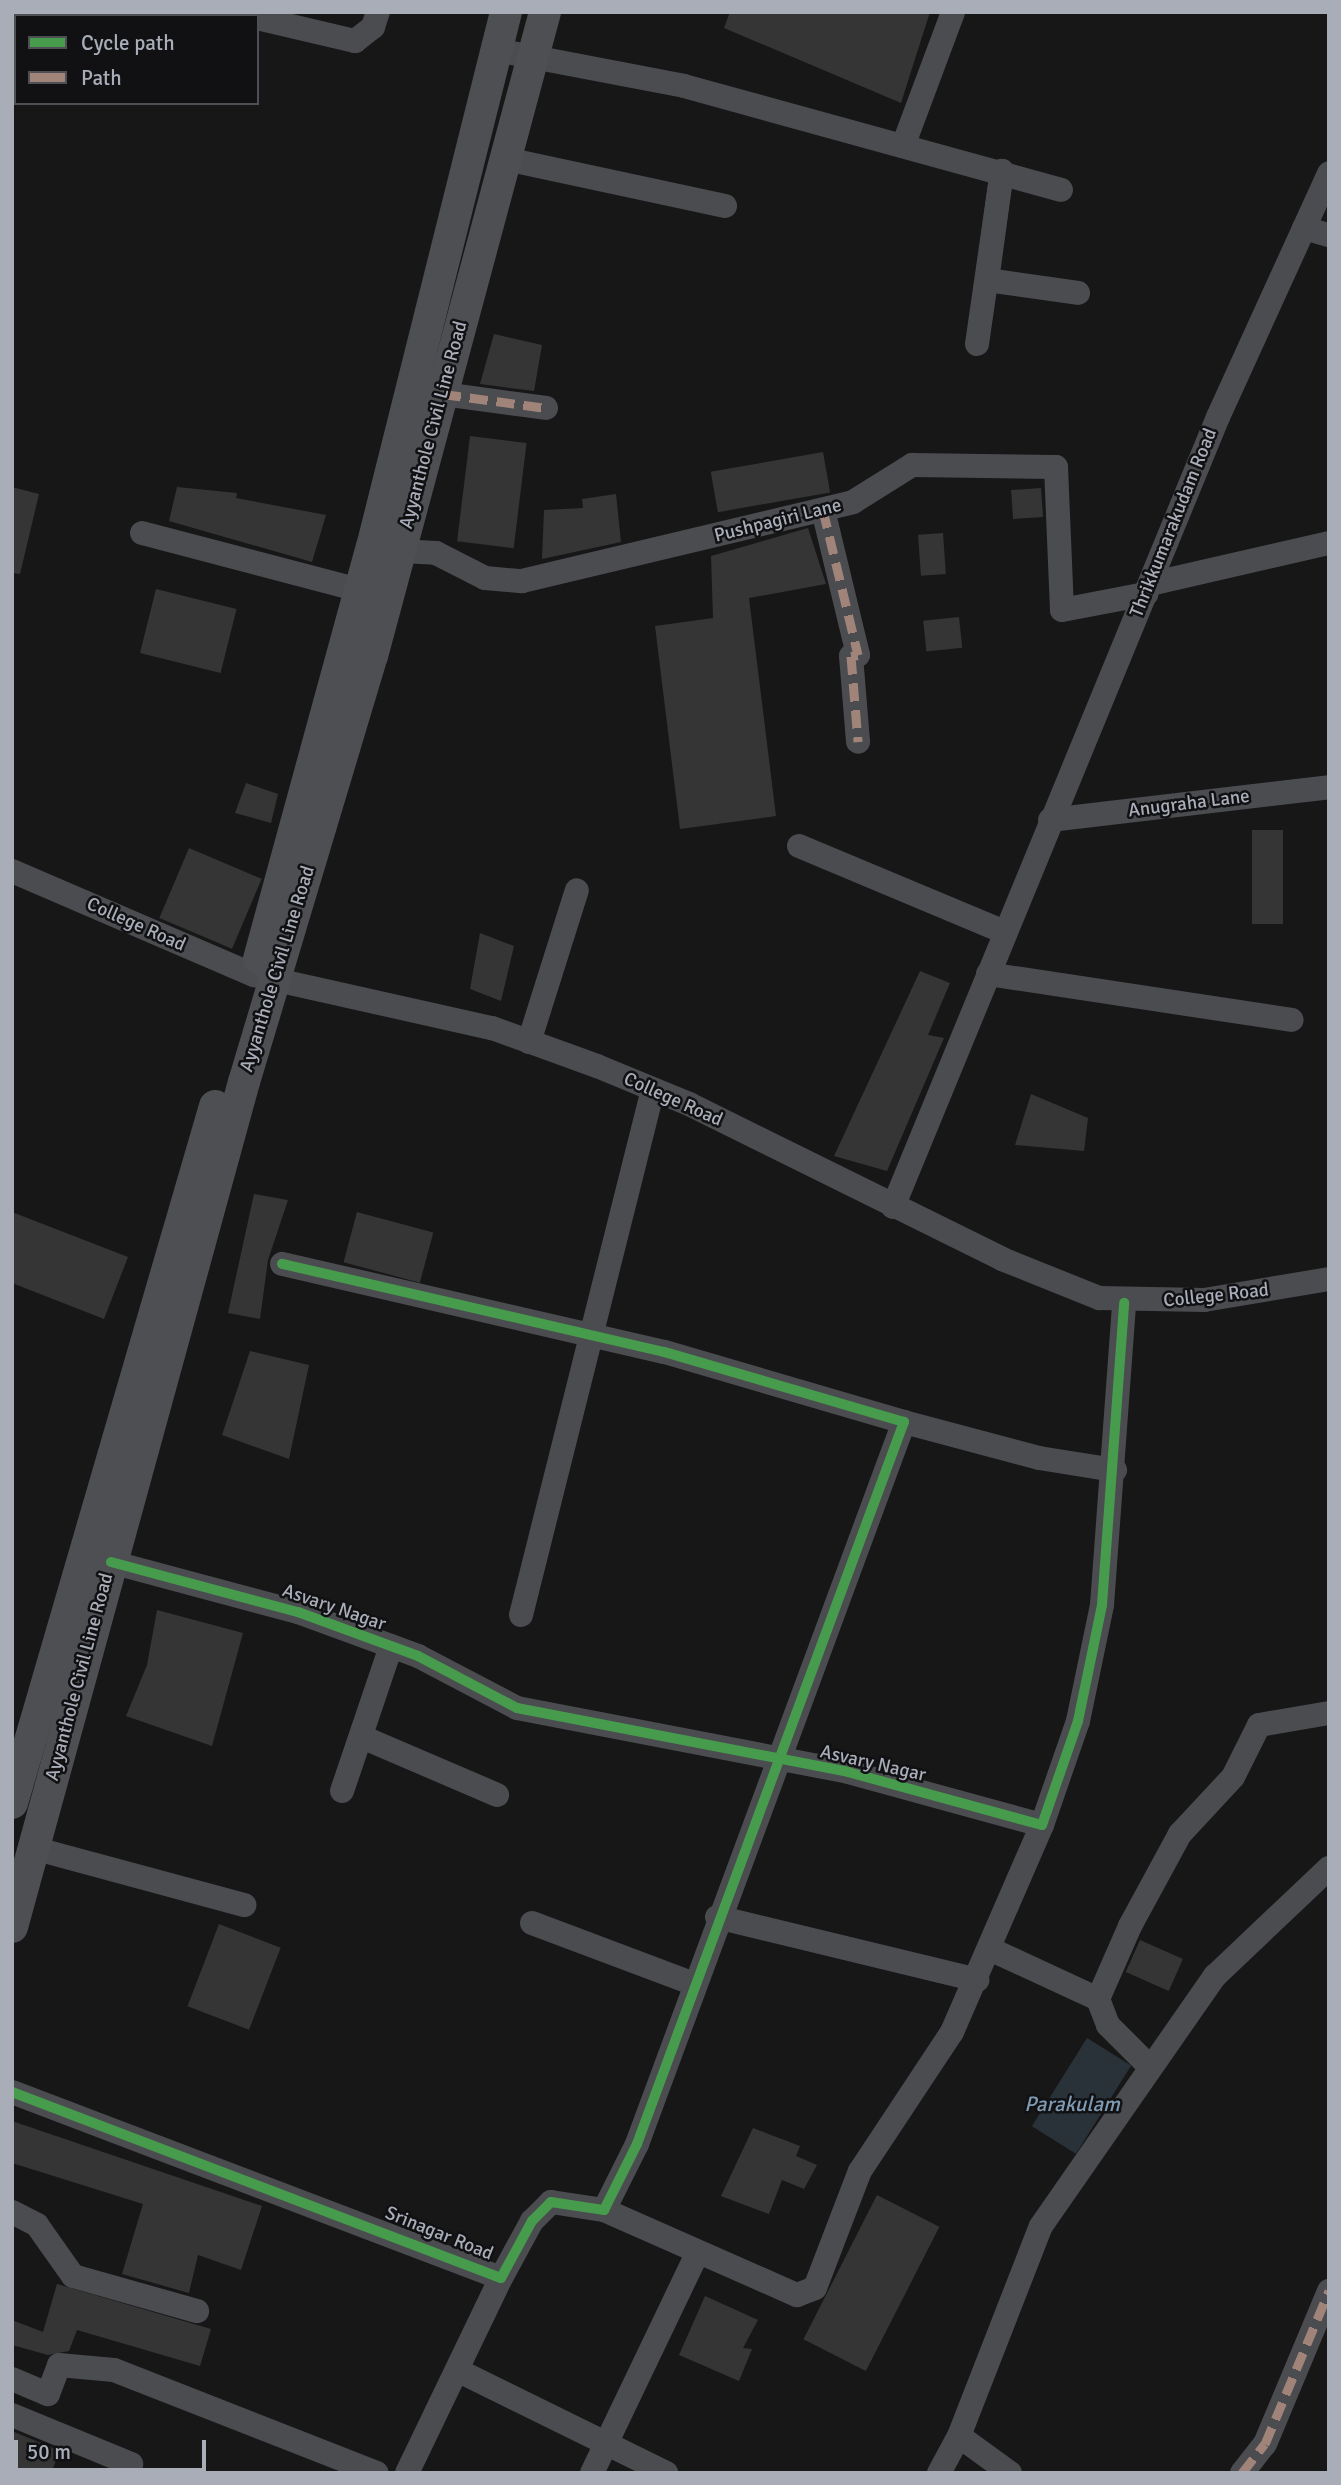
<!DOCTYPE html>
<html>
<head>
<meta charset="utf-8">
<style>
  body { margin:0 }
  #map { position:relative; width:1341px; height:2485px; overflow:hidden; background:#171717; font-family:Signika,sans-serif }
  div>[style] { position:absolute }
  .water>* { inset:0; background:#2a3239; transform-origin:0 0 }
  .building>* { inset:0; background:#353536; transform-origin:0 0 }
  .minor>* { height:24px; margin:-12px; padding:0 12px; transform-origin:12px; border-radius:12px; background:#4b4c50 }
  .major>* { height:32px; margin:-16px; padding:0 16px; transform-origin:16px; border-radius:16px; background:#4d4f52 }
  .quiet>* { height:9px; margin-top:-4.5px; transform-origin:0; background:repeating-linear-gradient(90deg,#a18479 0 18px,transparent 0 27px) }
  .cycleway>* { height:10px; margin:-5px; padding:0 5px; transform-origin:5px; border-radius:5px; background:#469c4c }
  span { translate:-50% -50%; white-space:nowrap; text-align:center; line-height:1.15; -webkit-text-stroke:5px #111113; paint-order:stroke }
  .street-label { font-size:19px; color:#a8adb8 }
  .water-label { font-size:21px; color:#7f9bb3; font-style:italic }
  .frame { position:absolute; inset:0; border:14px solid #a8adb8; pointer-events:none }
  .legend { position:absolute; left:14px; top:14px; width:245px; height:91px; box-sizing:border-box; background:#111113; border:2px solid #4d4f55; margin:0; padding:9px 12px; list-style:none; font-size:21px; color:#a8adb8 }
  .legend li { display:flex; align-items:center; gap:14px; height:35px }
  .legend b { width:35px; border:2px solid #4d4f55 }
  .scale { position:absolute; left:14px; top:2440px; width:192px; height:32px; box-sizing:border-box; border:4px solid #a8adb8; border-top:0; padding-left:9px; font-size:21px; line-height:24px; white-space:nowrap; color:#a8adb8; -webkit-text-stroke:5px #111113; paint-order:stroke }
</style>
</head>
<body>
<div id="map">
  <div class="water">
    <div style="left:1087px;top:2038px;width:52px;height:104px;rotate:32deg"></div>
  </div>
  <div class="building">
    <div style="clip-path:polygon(730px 12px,930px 12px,901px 103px,724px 28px)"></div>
    <div style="clip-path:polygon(494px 334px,542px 345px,534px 391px,480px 384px)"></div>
    <div style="left:470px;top:436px;width:57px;height:106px;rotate:7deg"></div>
    <div style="left:823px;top:452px;width:41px;height:114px;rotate:80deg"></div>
    <div style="clip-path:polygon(12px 487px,39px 494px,20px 574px,12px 573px)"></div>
    <div style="clip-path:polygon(177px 487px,237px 493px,236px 498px,326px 515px,312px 562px,169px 521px)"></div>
    <div style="left:1041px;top:488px;width:29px;height:30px;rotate:86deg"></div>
    <div style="clip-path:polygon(616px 494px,621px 542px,542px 559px,544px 510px,583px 508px,582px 499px)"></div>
    <div style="clip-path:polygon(808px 528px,826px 584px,749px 598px,776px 816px,680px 829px,655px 626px,713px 618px,711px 556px)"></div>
    <div style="left:943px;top:533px;width:41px;height:25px;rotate:86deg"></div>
    <div style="left:156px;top:589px;width:83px;height:66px;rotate:14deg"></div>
    <div style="left:959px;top:617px;width:31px;height:36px;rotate:84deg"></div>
    <div style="clip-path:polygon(246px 783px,278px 794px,271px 823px,235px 813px)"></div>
    <div style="left:1252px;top:830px;width:31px;height:94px"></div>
    <div style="left:189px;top:848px;width:79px;height:76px;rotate:23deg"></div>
    <div style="clip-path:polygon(480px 933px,514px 946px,501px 1001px,470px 989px)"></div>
    <div style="clip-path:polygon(920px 971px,950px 983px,928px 1035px,944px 1038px,887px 1171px,834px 1156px)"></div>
    <div style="clip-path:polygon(1031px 1094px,1088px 1118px,1084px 1151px,1015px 1145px)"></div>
    <div style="clip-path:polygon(254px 1194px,288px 1200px,268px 1260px,260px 1319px,228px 1313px)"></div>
    <div style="clip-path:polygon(12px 1212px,128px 1257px,104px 1319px,12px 1283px)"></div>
    <div style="left:357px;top:1212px;width:79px;height:52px;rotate:15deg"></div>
    <div style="clip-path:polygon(250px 1351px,309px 1365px,289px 1459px,222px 1435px)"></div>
    <div style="clip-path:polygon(157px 1610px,243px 1633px,212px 1746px,126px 1716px,147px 1665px)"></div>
    <div style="left:219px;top:1924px;width:66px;height:88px;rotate:21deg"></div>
    <div style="left:1140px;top:1940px;width:47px;height:35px;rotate:24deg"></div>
    <div style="clip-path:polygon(12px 2121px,262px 2206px,241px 2270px,198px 2255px,189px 2293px,122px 2274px,143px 2204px,12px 2163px)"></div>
    <div style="clip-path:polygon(753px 2128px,800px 2146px,796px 2156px,817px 2165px,804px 2189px,782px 2180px,769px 2214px,721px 2196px)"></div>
    <div style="left:877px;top:2195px;width:70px;height:162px;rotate:27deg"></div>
    <div style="clip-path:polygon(57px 2284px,211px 2329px,200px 2366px,77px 2330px,69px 2351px,48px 2355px,12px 2345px,12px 2320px,43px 2332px)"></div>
    <div style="clip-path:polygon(705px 2296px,758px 2320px,743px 2348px,752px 2349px,739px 2381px,679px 2355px)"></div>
    <div style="clip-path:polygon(12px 2431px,60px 2451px,51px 2473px,12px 2473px)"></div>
  </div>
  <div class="minor">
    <div style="left:234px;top:12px;width:14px;rotate:17deg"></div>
    <div style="left:257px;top:18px;width:101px;rotate:13.2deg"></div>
    <div style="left:355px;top:41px;width:23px;rotate:-38deg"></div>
    <div style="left:373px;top:27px;width:16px;rotate:-72deg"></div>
    <div style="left:496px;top:50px;width:191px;rotate:10.8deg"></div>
    <div style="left:684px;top:86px;width:391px;rotate:15.4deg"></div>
    <div style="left:903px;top:146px;width:143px;rotate:-69.5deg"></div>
    <div style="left:506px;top:159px;width:224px;rotate:12.1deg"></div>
    <div style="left:1304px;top:228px;width:26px;rotate:16deg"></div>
    <div style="left:977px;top:344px;width:175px;rotate:-81.8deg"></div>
    <div style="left:1002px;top:171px;width:110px;rotate:97.8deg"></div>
    <div style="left:987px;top:280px;width:92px;rotate:8.1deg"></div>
    <div style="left:443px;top:394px;width:104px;rotate:7.7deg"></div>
    <div style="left:823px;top:510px;width:149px;rotate:76.4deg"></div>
    <div style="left:858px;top:655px;width:7px;rotate:172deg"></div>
    <div style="left:851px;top:656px;width:86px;rotate:85.3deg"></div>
    <div style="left:142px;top:533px;width:225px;rotate:14.7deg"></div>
    <div style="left:400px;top:551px;width:36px;rotate:3deg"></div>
    <div style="left:436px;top:553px;width:55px;rotate:27deg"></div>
    <div style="left:485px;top:578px;width:37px;rotate:5deg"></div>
    <div style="left:522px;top:581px;width:340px;rotate:-13.4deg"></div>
    <div style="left:853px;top:502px;width:70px;rotate:-32.1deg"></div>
    <div style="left:912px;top:465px;width:144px;rotate:0.8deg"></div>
    <div style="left:1056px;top:467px;width:143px;rotate:87.6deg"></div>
    <div style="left:1062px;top:610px;width:86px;rotate:-10.8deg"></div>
    <div style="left:1150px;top:584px;width:184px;rotate:-12.9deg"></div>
    <div style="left:1050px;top:820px;width:281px;rotate:-6.7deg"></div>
    <div style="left:799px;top:846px;width:223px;rotate:22.7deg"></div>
    <div style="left:12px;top:871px;width:263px;rotate:23.3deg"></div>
    <div style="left:254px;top:975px;width:244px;rotate:12.6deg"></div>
    <div style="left:492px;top:1028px;width:112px;rotate:19.9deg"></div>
    <div style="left:597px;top:1066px;width:100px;rotate:22.4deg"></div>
    <div style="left:689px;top:1104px;width:349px;rotate:26.3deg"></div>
    <div style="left:1002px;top:1259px;width:105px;rotate:21.9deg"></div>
    <div style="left:1099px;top:1298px;width:105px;rotate:1.1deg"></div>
    <div style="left:1204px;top:1300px;width:127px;rotate:-9.5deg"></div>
    <div style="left:988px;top:974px;width:307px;rotate:8.6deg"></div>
    <div style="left:529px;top:1042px;width:159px;rotate:-72.5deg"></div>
    <div style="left:893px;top:1207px;width:854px;rotate:-67.64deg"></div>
    <div style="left:1218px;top:417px;width:268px;rotate:-65.5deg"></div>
    <div style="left:904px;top:1422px;width:140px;rotate:14.9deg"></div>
    <div style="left:1039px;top:1458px;width:77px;rotate:9deg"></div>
    <div style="left:111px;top:1562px;width:194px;rotate:15deg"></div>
    <div style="left:298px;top:1612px;width:128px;rotate:20.1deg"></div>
    <div style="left:418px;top:1656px;width:112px;rotate:27.7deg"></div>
    <div style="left:517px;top:1708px;width:337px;rotate:10.9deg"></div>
    <div style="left:848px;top:1772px;width:201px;rotate:15.3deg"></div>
    <div style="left:1042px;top:1825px;width:110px;rotate:-70.9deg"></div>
    <div style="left:1078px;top:1721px;width:118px;rotate:-78.3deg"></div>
    <div style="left:1102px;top:1605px;width:303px;rotate:-85.8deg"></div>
    <div style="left:521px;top:1615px;width:542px;rotate:-75.91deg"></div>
    <div style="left:362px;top:1737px;width:147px;rotate:23.2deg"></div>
    <div style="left:342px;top:1791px;width:153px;rotate:-71.3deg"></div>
    <div style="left:33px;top:1848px;width:219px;rotate:15.1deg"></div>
    <div style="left:717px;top:1917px;width:268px;rotate:13.6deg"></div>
    <div style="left:532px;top:1923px;width:173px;rotate:20.6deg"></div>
    <div style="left:992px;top:1950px;width:117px;rotate:24.8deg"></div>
    <div style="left:1149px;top:2066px;width:58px;rotate:-135deg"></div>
    <div style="left:1108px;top:2025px;width:28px;rotate:-111deg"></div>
    <div style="left:1098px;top:1999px;width:80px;rotate:-66.3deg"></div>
    <div style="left:1130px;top:1926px;width:105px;rotate:-61.5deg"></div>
    <div style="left:1180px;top:1834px;width:78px;rotate:-47.1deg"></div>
    <div style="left:1233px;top:1777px;width:58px;rotate:-63.4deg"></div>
    <div style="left:1259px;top:1725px;width:71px;rotate:-9.7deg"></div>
    <div style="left:12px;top:2092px;width:523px;rotate:20.83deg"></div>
    <div style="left:501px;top:2278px;width:65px;rotate:-61.5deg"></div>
    <div style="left:532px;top:2221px;width:27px;rotate:-45deg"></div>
    <div style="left:551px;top:2202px;width:54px;rotate:8.6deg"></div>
    <div style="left:604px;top:2210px;width:74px;rotate:-63.4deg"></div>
    <div style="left:637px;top:2144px;width:770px;rotate:-69.71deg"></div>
    <div style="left:904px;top:1422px;width:250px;rotate:-163.7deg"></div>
    <div style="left:664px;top:1352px;width:392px;rotate:-167deg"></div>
    <div style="left:604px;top:2210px;width:211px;rotate:23.8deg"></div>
    <div style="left:797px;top:2295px;width:19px;rotate:-21deg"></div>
    <div style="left:815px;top:2288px;width:125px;rotate:-69deg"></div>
    <div style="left:860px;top:2171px;width:167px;rotate:-56.5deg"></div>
    <div style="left:952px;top:2032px;width:226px;rotate:-66.5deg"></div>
    <div style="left:12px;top:2212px;width:28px;rotate:27deg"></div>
    <div style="left:37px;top:2225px;width:62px;rotate:54.8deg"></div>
    <div style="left:73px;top:2276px;width:129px;rotate:15.8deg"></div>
    <div style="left:459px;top:2371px;width:231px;rotate:26.2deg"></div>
    <div style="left:12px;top:2379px;width:39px;rotate:23deg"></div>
    <div style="left:48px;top:2394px;width:31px;rotate:-69deg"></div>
    <div style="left:59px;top:2365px;width:55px;rotate:5.2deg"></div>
    <div style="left:114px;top:2370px;width:282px;rotate:21.4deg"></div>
    <div style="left:12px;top:2415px;width:129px;rotate:22.4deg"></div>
    <div style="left:959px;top:2436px;width:225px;rotate:-68.7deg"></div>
    <div style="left:1041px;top:2226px;width:305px;rotate:-55.2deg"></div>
    <div style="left:1215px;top:1976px;width:157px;rotate:-43.5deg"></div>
    <div style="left:407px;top:2473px;width:216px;rotate:-64.3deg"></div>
    <div style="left:592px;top:2473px;width:245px;rotate:-64.4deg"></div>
    <div style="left:939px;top:2473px;width:42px;rotate:-61.6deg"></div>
    <div style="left:959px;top:2436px;width:63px;rotate:36deg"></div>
    <div style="left:1242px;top:2473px;width:37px;rotate:-52deg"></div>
    <div style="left:1265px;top:2444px;width:166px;rotate:-67.3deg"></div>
  </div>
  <div class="major">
    <div style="left:259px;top:959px;width:427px;rotate:-74.7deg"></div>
    <div style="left:372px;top:547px;width:552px;rotate:-75.94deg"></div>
    <div style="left:12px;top:1803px;width:726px;rotate:-73.76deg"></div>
    <div style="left:12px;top:1927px;width:876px;rotate:-74.65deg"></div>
    <div style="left:244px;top:1082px;width:445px;rotate:-73.3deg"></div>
    <div style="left:372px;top:656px;width:667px;rotate:-74.96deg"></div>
  </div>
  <div class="quiet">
    <div style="left:443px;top:394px;width:104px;rotate:7.7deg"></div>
    <div style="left:823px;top:510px;width:149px;rotate:76.4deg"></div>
    <div style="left:858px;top:655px;width:7px;rotate:172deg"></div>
    <div style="left:851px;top:656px;width:86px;rotate:85.3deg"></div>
    <div style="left:1242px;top:2473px;width:37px;rotate:-52deg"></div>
    <div style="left:1265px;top:2444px;width:166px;rotate:-67.3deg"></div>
  </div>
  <div class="cycleway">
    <div style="left:111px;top:1562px;width:194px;rotate:15deg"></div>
    <div style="left:298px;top:1612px;width:128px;rotate:20.1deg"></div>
    <div style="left:418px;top:1656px;width:112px;rotate:27.7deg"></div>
    <div style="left:517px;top:1708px;width:337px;rotate:10.9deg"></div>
    <div style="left:848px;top:1772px;width:201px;rotate:15.3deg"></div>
    <div style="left:1042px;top:1825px;width:110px;rotate:-70.9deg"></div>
    <div style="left:1078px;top:1721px;width:118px;rotate:-78.3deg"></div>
    <div style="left:1102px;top:1605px;width:303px;rotate:-85.8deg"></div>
    <div style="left:12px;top:2092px;width:523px;rotate:20.83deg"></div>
    <div style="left:501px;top:2278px;width:65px;rotate:-61.5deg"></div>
    <div style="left:532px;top:2221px;width:27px;rotate:-45deg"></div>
    <div style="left:551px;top:2202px;width:54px;rotate:8.6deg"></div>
    <div style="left:604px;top:2210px;width:74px;rotate:-63.4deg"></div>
    <div style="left:637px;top:2144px;width:770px;rotate:-69.71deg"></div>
    <div style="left:904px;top:1422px;width:250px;rotate:-163.7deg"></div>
    <div style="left:664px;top:1352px;width:392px;rotate:-167deg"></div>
  </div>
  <div class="street-label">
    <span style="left:434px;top:425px;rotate:-75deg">Ayyanthole Civil Line Road</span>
    <span style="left:778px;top:521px;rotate:-14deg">Pushpagiri Lane</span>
    <span style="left:1174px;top:523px;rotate:-68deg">Thrikkumarakudam Road</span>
    <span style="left:1189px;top:804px;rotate:-7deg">Anugraha Lane</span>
    <span style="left:136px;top:925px;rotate:24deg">College Road</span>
    <span style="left:278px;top:969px;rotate:-73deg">Ayyanthole Civil Line Road</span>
    <span style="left:673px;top:1100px;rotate:24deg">College Road</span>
    <span style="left:1216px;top:1296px;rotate:-6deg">College Road</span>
    <span style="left:334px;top:1608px;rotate:19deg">Asvary Nagar</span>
    <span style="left:80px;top:1677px;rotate:-75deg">Ayyanthole Civil Line Road</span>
    <span style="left:873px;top:1764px;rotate:13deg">Asvary Nagar</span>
    <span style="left:439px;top:2234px;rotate:22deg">Srinagar Road</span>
  </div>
  <div class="water-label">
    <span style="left:1072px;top:2104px">Parakulam</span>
  </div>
  <div class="frame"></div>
  <ul class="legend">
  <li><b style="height:9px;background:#469c4c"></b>Cycle path</li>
  <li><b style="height:9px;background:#a18479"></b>Path</li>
  </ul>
  <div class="scale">50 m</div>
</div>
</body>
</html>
